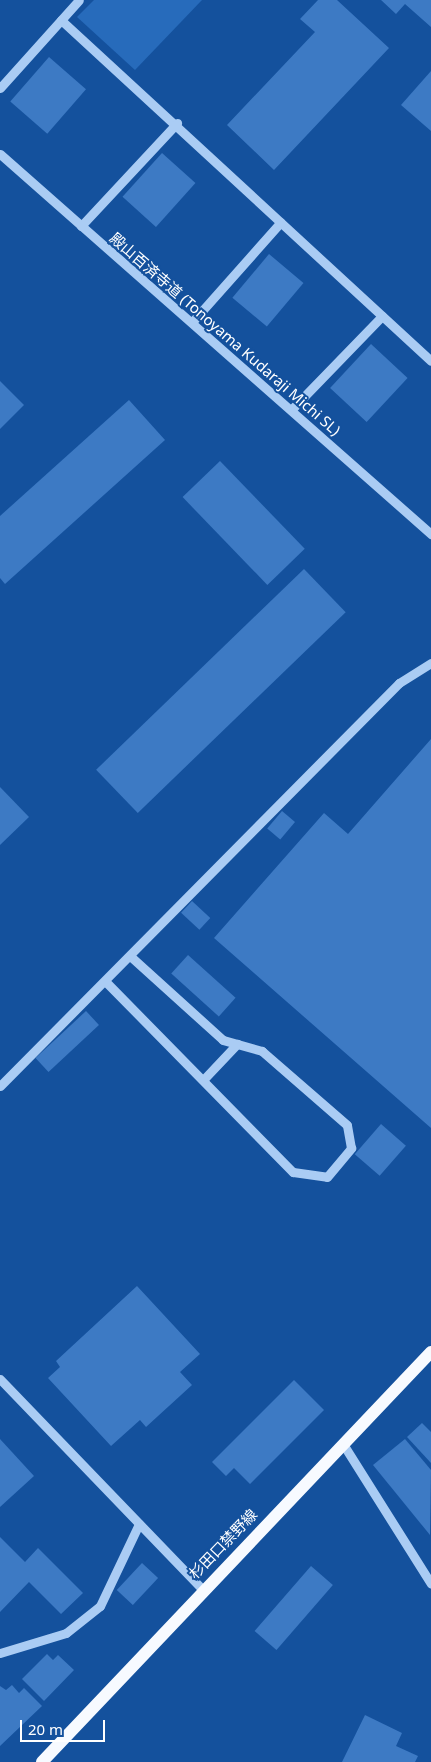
<!DOCTYPE html>
<html>
<head>
<meta charset="utf-8">
<style>
  body { margin:0 }
  #map { position:relative; width:431px; height:1762px; overflow:hidden; background:#14519d; font-family:"Noto Sans","Noto Sans JP",sans-serif }
  div>[style] { position:absolute }
  .green>* { inset:0; background:#276bbb }
  .building>* { inset:0; background:#3d7ac4; transform-origin:0 0 }
  .minor>* { height:9px; margin:-4.5px; padding:0 4.5px; transform-origin:4.5px; border-radius:4.5px; background:#aaccf4 }
  .major>* { height:12px; margin:-6px; padding:0 6px; transform-origin:6px; border-radius:6px; background:#f7faff }
  span { translate:-50% -50%; white-space:nowrap; text-align:center; line-height:1.15; -webkit-text-stroke:4px #14519d; paint-order:stroke }
  .street-label { font-size:15px; color:#fff }
  .scale { position:absolute; left:20px; top:1720px; width:85px; height:22px; box-sizing:border-box; border:2px solid #fff; border-top:0; padding-left:6px; font-size:15px; line-height:18px; white-space:nowrap; color:#fff; -webkit-text-stroke:4px #14519d; paint-order:stroke }
</style>
</head>
<body>
<div id="map">
  <div class="green">
    <div style="clip-path:polygon(94px 0,202px 0,135px 70px,77px 17px)"></div>
  </div>
  <div class="building">
    <div style="clip-path:polygon(318px 0,337px 0,389px 48px,274px 170px,227px 125px,315px 32px,300px 19px)"></div>
    <div style="clip-path:polygon(381px 0,431px 0,431px 27px,405px 4px,396px 14px)"></div>
    <div style="left:49px;top:57px;width:49px;height:59px;rotate:41deg"></div>
    <div style="clip-path:polygon(431px 71px,431px 131px,401px 105px)"></div>
    <div style="left:162px;top:153px;width:45px;height:59px;rotate:42deg"></div>
    <div style="left:269px;top:254px;width:45px;height:57px;rotate:40deg"></div>
    <div style="left:371px;top:344px;width:50px;height:60px;rotate:43deg"></div>
    <div style="clip-path:polygon(0 381px,24px 405px,0 429px)"></div>
    <div style="clip-path:polygon(129px 400px,165px 440px,5px 584px,0 578px,0 516px)"></div>
    <div style="left:220px;top:461px;width:122px;height:52px;rotate:46deg"></div>
    <div style="left:304px;top:569px;width:60px;height:289px;rotate:46deg"></div>
    <div style="clip-path:polygon(431px 739px,431px 1128px,214px 938px,324px 813px,348px 834px)"></div>
    <div style="clip-path:polygon(0 787px,29px 817px,0 845px)"></div>
    <div style="left:282px;top:811px;width:17px;height:23px;rotate:40deg"></div>
    <div style="left:192px;top:901px;width:25px;height:16px;rotate:43deg"></div>
    <div style="left:188px;top:955px;width:64px;height:25px;rotate:42deg"></div>
    <div style="left:86px;top:1011px;width:19px;height:69px;rotate:47deg"></div>
    <div style="left:381px;top:1124px;width:33px;height:40px;rotate:41deg"></div>
    <div style="clip-path:polygon(137px 1286px,200px 1354px,180px 1372px,192px 1385px,146px 1427px,140px 1420px,111px 1446px,48px 1378px,60px 1367px,56px 1361px)"></div>
    <div style="clip-path:polygon(294px 1380px,324px 1410px,250px 1484px,234px 1468px,226px 1476px,212px 1462px)"></div>
    <div style="clip-path:polygon(422px 1423px,431px 1432px,431px 1463px,407px 1437px)"></div>
    <div style="clip-path:polygon(0 1439px,34px 1476px,0 1507px)"></div>
    <div style="clip-path:polygon(405px 1439px,431px 1470px,430px 1535px,373px 1465px)"></div>
    <div style="clip-path:polygon(0 1537px,25px 1562px,38px 1548px,83px 1593px,61px 1614px,29px 1582px,0 1612px)"></div>
    <div style="left:142px;top:1563px;width:22px;height:37px;rotate:43deg"></div>
    <div style="left:311px;top:1566px;width:29px;height:86px;rotate:41deg"></div>
    <div style="clip-path:polygon(47px 1654px,53px 1660px,58px 1655px,74px 1670px,44px 1701px,22px 1679px)"></div>
    <div style="clip-path:polygon(12px 1685px,19px 1693px,24px 1688px,42px 1706px,0 1746px,0 1686px,6px 1690px)"></div>
    <div style="clip-path:polygon(365px 1715px,402px 1733px,396px 1746px,418px 1756px,415px 1762px,342px 1762px)"></div>
  </div>
  <div class="minor">
    <div style="left:61px;top:20px;width:503px;rotate:42.66deg"></div>
    <div style="left:0;top:88px;width:118px;rotate:-48.1deg"></div>
    <div style="left:0;top:154px;width:575px;rotate:41.4deg"></div>
    <div style="left:81px;top:226px;width:141px;rotate:-47deg"></div>
    <div style="left:193px;top:321px;width:132px;rotate:-48.4deg"></div>
    <div style="left:291px;top:410px;width:131px;rotate:-45.9deg"></div>
    <div style="left:105px;top:981px;width:268px;rotate:45.5deg"></div>
    <div style="left:293px;top:1172px;width:34px;rotate:8deg"></div>
    <div style="left:327px;top:1177px;width:38px;rotate:-50deg"></div>
    <div style="left:351px;top:1148px;width:23px;rotate:-100deg"></div>
    <div style="left:347px;top:1125px;width:113px;rotate:-139deg"></div>
    <div style="left:262px;top:1051px;width:41px;rotate:-164.2deg"></div>
    <div style="left:223px;top:1040px;width:125px;rotate:-137.9deg"></div>
    <div style="left:203px;top:1080px;width:50px;rotate:-46.6deg"></div>
    <div style="left:0;top:1086px;width:567px;rotate:-45.29deg"></div>
    <div style="left:399px;top:683px;width:38px;rotate:-32deg"></div>
    <div style="left:0;top:1379px;width:291px;rotate:46.1deg"></div>
    <div style="left:343px;top:1444px;width:165px;rotate:57.8deg"></div>
    <div style="left:0;top:1653px;width:69px;rotate:-16.9deg"></div>
    <div style="left:66px;top:1633px;width:43px;rotate:-38.5deg"></div>
    <div style="left:100px;top:1606px;width:91px;rotate:-64.6deg"></div>
  </div>
  <div class="major">
    <div style="left:42px;top:1762px;width:565px;rotate:-46.51deg"></div>
  </div>
  <div class="street-label">
    <span style="left:225px;top:334px;rotate:41deg">殿山百済寺道 (Tonoyama Kudaraji Michi SL)</span>
    <span style="left:223px;top:1544px;rotate:-46deg">杉田口禁野線</span>
  </div>
  <div class="scale">20 m</div>
</div>
</body>
</html>
